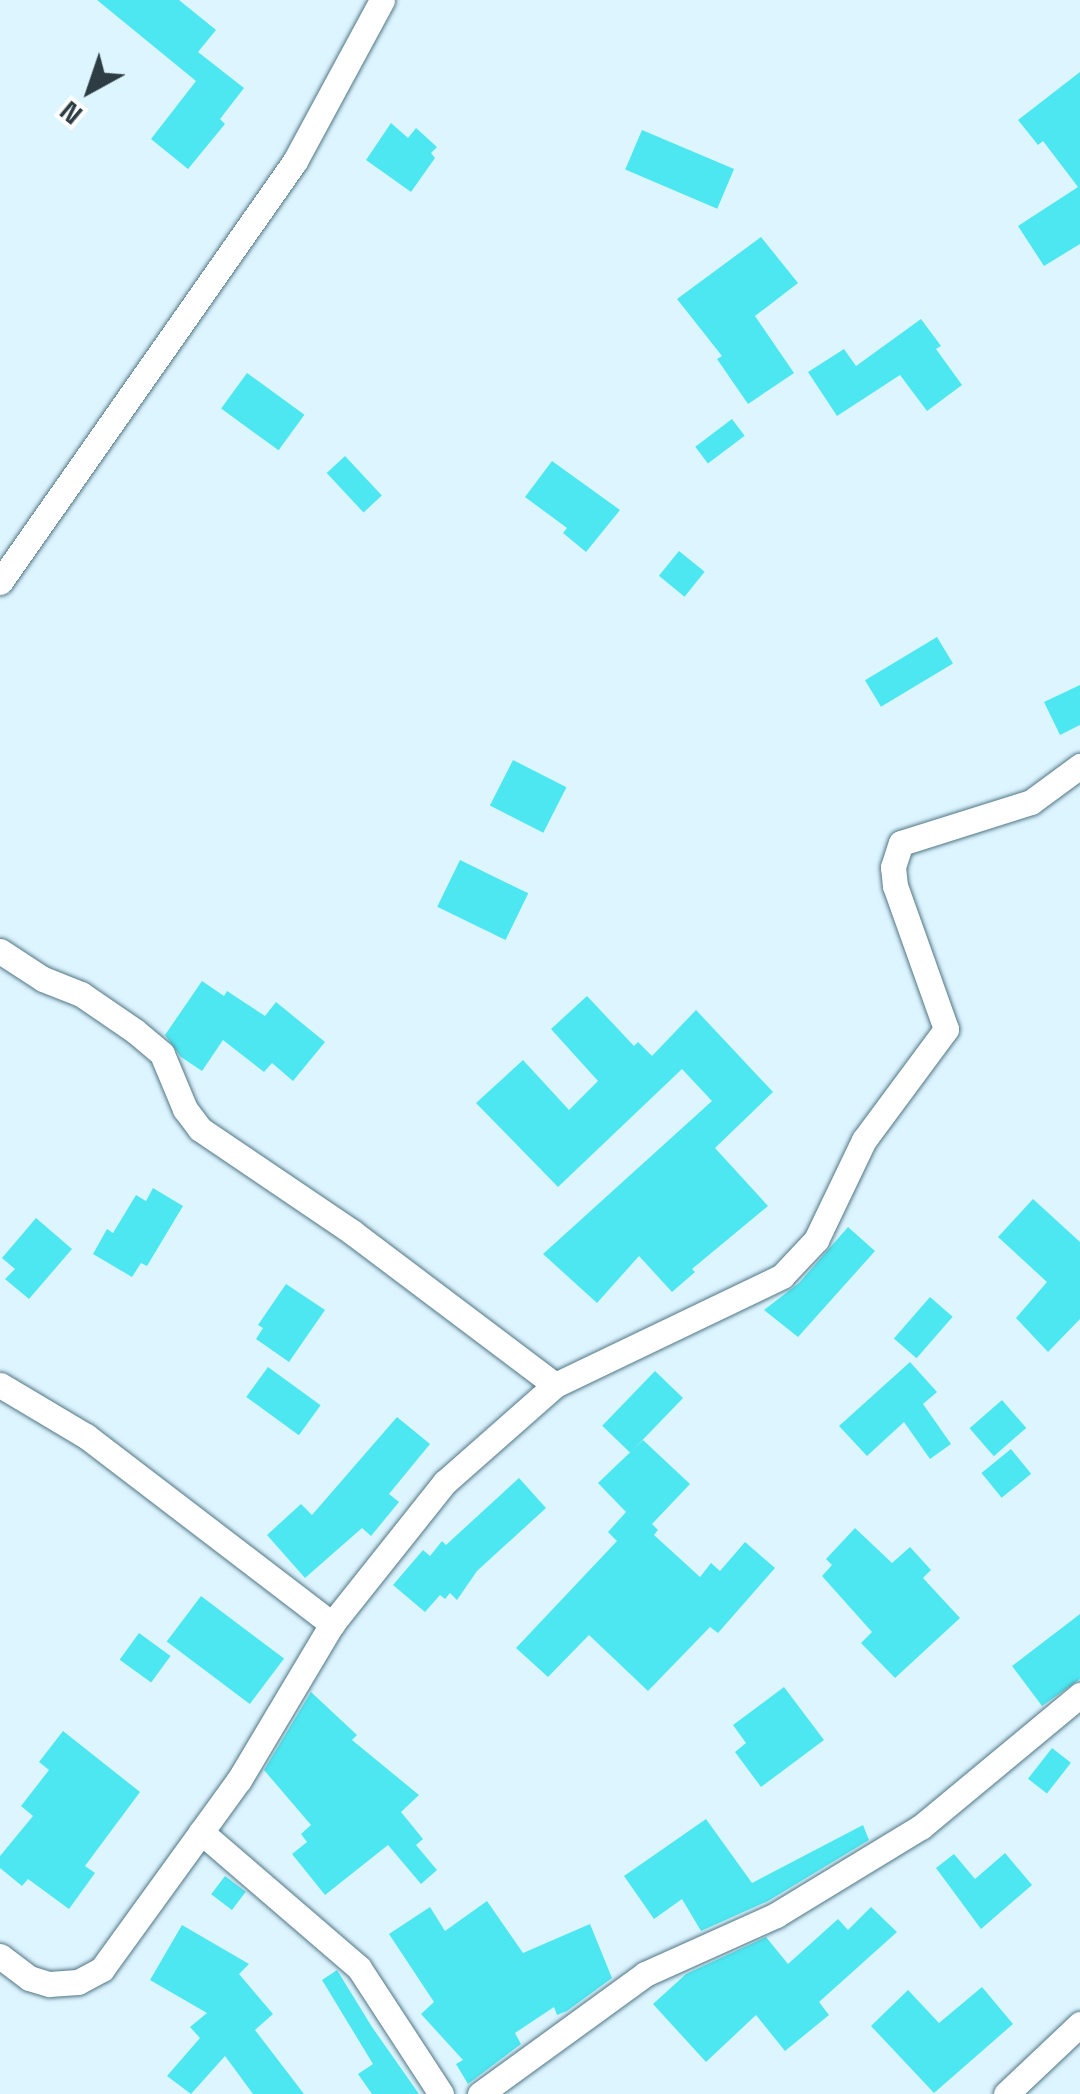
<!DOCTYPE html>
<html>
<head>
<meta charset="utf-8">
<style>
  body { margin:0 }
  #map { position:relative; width:1080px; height:2094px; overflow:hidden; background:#ddf5ff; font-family:"Space Grotesk",sans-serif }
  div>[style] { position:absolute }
  .building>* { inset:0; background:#4de7f1; transform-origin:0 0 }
  .roads { filter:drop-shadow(0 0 2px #517684) drop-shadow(0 0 2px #517684) }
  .minor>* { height:25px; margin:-12.5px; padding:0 12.5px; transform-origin:12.5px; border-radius:12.5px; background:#fff }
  span { translate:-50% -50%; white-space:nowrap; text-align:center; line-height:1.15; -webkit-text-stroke:10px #fff; paint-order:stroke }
  .north { position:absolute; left:40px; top:40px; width:100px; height:100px; -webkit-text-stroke:8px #fff; paint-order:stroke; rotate:220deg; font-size:28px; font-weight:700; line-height:40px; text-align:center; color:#2d3d43 }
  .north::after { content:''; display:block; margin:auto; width:35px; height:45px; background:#2d3d43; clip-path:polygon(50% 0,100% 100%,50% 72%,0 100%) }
</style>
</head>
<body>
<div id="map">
  <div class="building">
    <div style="clip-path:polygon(97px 0,179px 0,216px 30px,198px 52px,244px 88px,220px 119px,225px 124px,188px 169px,151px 139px,196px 81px)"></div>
    <div style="clip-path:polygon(1080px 72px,1080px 244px,1044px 266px,1018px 226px,1078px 187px,1043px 141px,1038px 145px,1018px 120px)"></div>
    <div style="clip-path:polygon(391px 123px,408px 138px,416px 128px,437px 147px,431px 153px,435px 158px,411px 192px,366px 160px)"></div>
    <div style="left:642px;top:130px;width:100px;height:43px;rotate:23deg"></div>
    <div style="clip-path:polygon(761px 237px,798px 283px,755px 316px,794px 373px,748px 404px,717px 359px,722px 356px,677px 299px)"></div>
    <div style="clip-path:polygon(921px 319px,941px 346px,936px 349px,962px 385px,927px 411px,900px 375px,837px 416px,808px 372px,844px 349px,856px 366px)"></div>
    <div style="left:247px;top:373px;width:71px;height:44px;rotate:36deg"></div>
    <div style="left:732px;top:419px;width:21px;height:46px;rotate:53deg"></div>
    <div style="left:345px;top:456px;width:54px;height:25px;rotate:47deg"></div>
    <div style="clip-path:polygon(552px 461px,620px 510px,586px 552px,563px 533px,567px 528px,525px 497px)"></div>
    <div style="left:679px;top:551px;width:33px;height:32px;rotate:39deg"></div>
    <div style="left:937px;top:637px;width:31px;height:84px;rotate:59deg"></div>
    <div style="clip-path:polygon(1080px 685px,1080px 725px,1060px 735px,1044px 702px)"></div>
    <div style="left:513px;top:760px;width:60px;height:51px;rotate:27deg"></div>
    <div style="left:460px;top:860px;width:76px;height:52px;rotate:26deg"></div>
    <div style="clip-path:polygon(202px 981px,224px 996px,227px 991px,265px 1016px,276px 1002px,325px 1042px,293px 1081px,272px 1063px,264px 1072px,223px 1040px,202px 1071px,181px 1057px,165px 1035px)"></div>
    <div style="clip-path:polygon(587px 996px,634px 1046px,638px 1042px,652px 1056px,696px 1010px,773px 1092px,715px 1148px,768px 1206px,692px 1269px,695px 1272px,672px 1292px,639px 1256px,597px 1303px,543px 1254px,712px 1101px,682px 1069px,558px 1187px,476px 1103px,523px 1060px,569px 1110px,598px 1081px,551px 1029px)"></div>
    <div style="clip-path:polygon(153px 1188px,183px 1206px,147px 1266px,141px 1263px,132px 1277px,93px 1254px,107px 1229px,113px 1233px,136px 1195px,146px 1201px)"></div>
    <div style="clip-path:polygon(1033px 1199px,1080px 1242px,1080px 1319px,1048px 1352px,1016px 1318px,1047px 1282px,998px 1237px)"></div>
    <div style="clip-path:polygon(36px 1218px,72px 1249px,29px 1299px,5px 1279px,15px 1269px,2px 1258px)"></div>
    <div style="clip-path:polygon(848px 1227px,875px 1251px,798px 1337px,764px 1310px,799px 1283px)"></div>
    <div style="clip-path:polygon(286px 1284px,325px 1310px,289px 1362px,256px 1339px,263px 1328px,258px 1325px)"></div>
    <div style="left:930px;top:1297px;width:30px;height:55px;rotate:41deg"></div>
    <div style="clip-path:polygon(910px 1362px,937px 1392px,923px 1404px,951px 1444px,930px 1459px,904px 1422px,867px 1456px,839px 1426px)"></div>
    <div style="left:268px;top:1367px;width:65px;height:37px;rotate:36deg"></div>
    <div style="left:655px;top:1371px;width:39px;height:76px;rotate:44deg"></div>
    <div style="left:1002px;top:1400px;width:37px;height:43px;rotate:49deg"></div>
    <div style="clip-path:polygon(397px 1417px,430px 1444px,389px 1494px,399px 1502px,371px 1536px,362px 1528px,305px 1578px,267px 1535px,301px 1504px,312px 1515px)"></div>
    <div style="clip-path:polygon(643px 1440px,690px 1484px,652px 1524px,658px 1530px,654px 1535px,700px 1577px,711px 1563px,720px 1571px,745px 1542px,775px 1568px,718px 1633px,710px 1627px,648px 1691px,589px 1635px,548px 1677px,516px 1648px,617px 1541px,608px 1532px,626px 1512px,598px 1483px)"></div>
    <div style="left:1011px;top:1449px;width:32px;height:38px;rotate:51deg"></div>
    <div style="clip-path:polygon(519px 1478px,546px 1508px,477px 1571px,457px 1600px,450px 1593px,445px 1599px,440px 1595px,425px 1612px,393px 1585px,423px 1550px,430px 1556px,442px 1541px,446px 1545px)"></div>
    <div style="clip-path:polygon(855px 1528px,892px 1563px,910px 1547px,931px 1570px,923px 1578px,960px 1618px,895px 1678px,861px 1643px,872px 1632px,822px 1576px,832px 1565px,826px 1559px)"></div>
    <div style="left:201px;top:1596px;width:104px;height:57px;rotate:37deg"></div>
    <div style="clip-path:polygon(1080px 1614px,1080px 1679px,1042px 1706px,1012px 1666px)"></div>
    <div style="left:139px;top:1633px;width:39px;height:33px;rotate:36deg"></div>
    <div style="clip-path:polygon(784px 1687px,824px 1740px,761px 1787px,735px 1752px,746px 1743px,733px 1725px)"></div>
    <div style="clip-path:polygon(311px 1692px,357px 1735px,352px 1740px,419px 1795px,401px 1812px,423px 1839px,416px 1845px,437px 1870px,421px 1884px,388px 1845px,325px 1895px,292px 1854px,307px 1842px,301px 1834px,311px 1825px,264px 1770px)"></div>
    <div style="clip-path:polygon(63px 1731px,140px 1792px,85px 1866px,95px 1873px,69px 1909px,28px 1879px,22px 1886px,0 1868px,0 1856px,33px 1816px,21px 1806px,49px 1770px,39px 1762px)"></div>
    <div style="left:1052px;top:1748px;width:24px;height:39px;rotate:38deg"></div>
    <div style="clip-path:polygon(706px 1819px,752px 1883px,863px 1825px,869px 1840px,768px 1901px,701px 1931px,682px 1899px,654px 1919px,624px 1876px)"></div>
    <div style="clip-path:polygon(1005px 1853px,1032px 1885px,981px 1929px,936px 1868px,954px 1854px,975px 1879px)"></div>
    <div style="left:225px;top:1876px;width:26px;height:23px;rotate:37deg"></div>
    <div style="clip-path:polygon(487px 1901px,523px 1953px,590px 1924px,612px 1978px,567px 2011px,557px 2015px,554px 2007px,515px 2033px,521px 2044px,468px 2084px,456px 2064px,463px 2060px,421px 2014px,434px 2002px,389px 1934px,430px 1907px,445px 1931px)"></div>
    <div style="clip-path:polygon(871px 1907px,897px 1932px,819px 2002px,829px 2015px,785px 2051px,756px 2015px,706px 2062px,653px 2004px,686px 1974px,766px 1937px,788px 1964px,838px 1919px,848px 1930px)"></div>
    <div style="clip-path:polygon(182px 1925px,249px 1964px,239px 1974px,273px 2014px,255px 2030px,304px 2094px,253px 2094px,225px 2056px,191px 2094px,167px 2076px,200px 2038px,190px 2027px,207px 2013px,150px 1980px)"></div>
    <div style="clip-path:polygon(337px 1970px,372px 2027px,419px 2094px,372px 2094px,358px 2074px,373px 2064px,322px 1980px)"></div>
    <div style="clip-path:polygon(982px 1987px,1013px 2024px,934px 2093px,871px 2026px,908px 1990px,939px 2023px)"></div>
  </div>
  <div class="roads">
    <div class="minor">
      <div style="left:0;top:582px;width:514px;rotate:-54.98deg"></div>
      <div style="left:295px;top:161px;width:183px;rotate:-61.6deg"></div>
      <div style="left:0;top:951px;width:51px;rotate:33.1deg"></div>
      <div style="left:43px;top:979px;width:41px;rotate:21.5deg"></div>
      <div style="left:81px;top:994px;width:65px;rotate:34.4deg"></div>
      <div style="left:135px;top:1031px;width:35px;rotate:40deg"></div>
      <div style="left:162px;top:1054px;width:60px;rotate:67.3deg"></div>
      <div style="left:185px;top:1109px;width:25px;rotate:53deg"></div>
      <div style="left:200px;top:1129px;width:184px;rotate:34.1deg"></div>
      <div style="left:352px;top:1232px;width:254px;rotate:37deg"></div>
      <div style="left:0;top:1385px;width:100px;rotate:30.7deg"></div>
      <div style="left:86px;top:1436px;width:310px;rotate:37.4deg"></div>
      <div style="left:201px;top:1832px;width:208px;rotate:40.7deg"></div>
      <div style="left:359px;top:1968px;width:150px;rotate:56.9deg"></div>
      <div style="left:0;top:1956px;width:36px;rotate:37deg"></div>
      <div style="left:29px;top:1978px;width:21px;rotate:17deg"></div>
      <div style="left:49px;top:1984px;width:29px;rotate:-4deg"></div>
      <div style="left:78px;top:1982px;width:27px;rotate:-28deg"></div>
      <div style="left:102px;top:1969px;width:233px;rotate:-54.1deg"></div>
      <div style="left:239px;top:1780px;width:182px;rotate:-59.2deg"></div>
      <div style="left:332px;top:1624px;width:181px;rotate:-51.5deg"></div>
      <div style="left:445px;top:1482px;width:147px;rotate:-41.4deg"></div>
      <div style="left:555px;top:1385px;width:252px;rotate:-25.6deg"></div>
      <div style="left:782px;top:1276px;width:50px;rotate:-46.6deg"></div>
      <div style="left:816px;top:1240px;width:111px;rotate:-64.4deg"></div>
      <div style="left:864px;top:1140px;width:138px;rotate:-53.5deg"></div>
      <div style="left:946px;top:1029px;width:152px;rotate:-109.6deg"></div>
      <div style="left:895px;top:886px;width:19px;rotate:-96deg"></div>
      <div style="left:893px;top:867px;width:25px;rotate:-72deg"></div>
      <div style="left:901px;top:843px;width:136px;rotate:-17.5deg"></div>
      <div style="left:1031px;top:802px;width:61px;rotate:-36.3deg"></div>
      <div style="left:480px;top:2094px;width:204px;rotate:-36deg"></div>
      <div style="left:645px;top:1974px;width:144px;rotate:-24.2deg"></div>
      <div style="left:776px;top:1915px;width:170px;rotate:-31.3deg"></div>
      <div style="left:921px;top:1827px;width:207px;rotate:-39.7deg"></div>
      <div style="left:1006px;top:2094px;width:102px;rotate:-43.4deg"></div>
    </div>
  </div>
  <div class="north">N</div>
</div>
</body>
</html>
